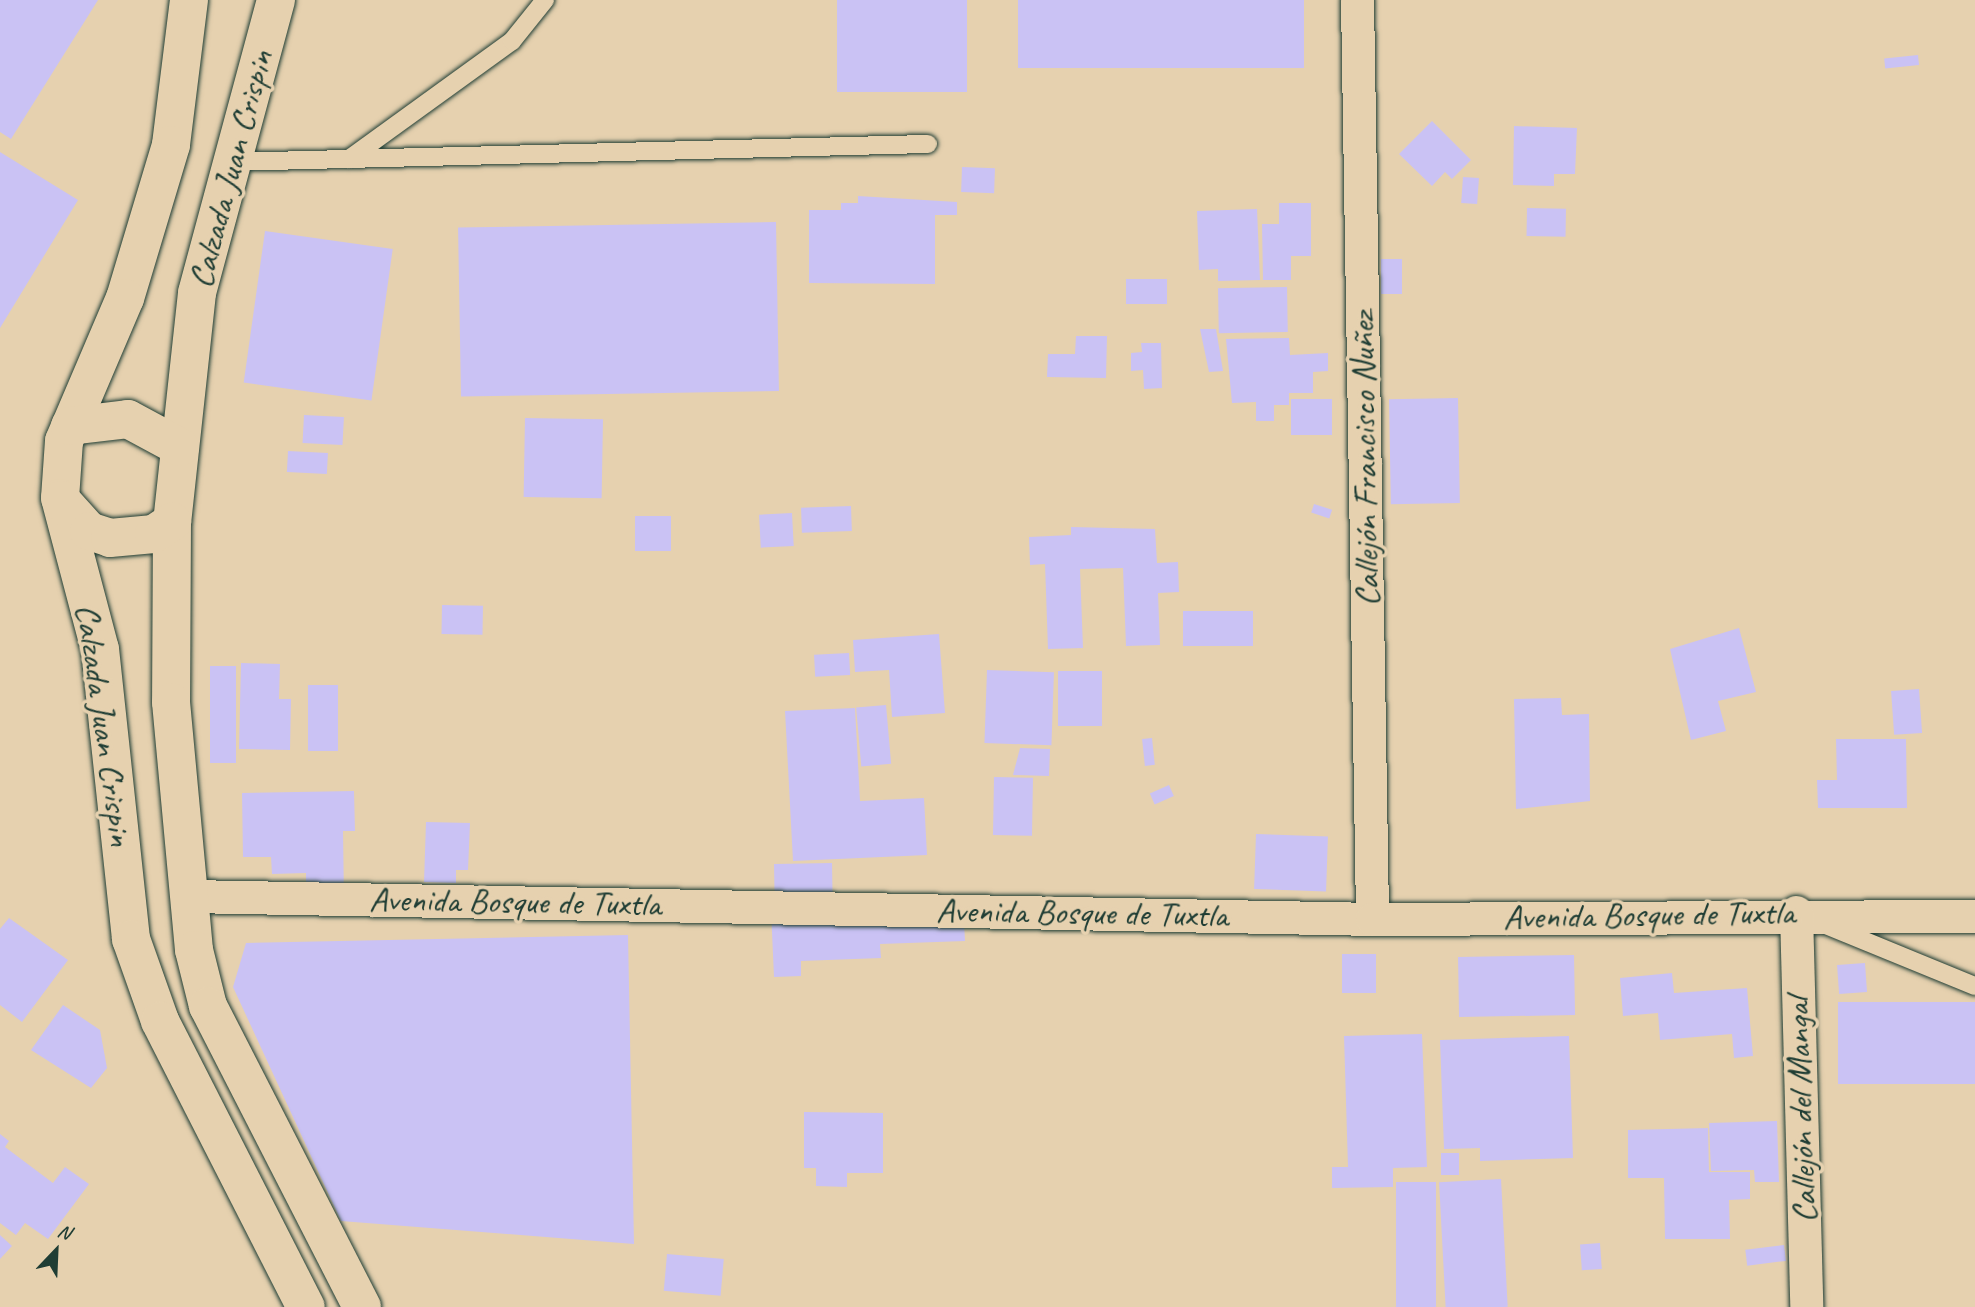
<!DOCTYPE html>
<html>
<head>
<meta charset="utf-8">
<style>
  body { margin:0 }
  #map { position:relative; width:1975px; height:1307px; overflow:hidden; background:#e6d1af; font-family:Caveat,sans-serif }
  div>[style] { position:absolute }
  .building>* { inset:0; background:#cac2f4; transform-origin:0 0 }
  .roads { filter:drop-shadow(0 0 2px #1f3d34) drop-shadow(0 0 2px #1f3d34) }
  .service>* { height:18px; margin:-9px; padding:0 9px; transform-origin:9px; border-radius:9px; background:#e6d1af }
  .minor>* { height:33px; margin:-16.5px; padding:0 16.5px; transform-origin:16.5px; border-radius:16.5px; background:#e6d1af }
  .secondary>* { height:38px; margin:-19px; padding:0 19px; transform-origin:19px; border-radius:19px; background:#e6d1af }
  span { translate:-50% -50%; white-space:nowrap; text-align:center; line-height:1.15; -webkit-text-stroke:7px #e6d1af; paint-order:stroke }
  .street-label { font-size:35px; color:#1f3d34 }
  .north { position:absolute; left:21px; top:1216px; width:70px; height:70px; -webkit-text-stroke:5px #e6d1af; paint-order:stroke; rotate:23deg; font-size:19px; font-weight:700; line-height:28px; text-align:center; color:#1f3d34 }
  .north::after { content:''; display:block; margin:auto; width:24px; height:32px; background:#1f3d34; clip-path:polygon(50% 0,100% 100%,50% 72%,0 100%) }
</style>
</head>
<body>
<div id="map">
  <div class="building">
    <div style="clip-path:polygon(0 0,98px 0,11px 139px,0 132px)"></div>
    <div style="left:837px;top:0;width:130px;height:92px"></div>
    <div style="left:1018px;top:0;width:286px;height:68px"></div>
    <div style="left:1918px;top:55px;width:10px;height:34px;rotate:84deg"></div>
    <div style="clip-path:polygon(1432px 121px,1471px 160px,1452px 179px,1445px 172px,1432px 186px,1399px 154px)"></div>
    <div style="clip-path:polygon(1514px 126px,1577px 128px,1575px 174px,1554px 174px,1554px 186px,1513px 185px)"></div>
    <div style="clip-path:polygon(0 152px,78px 200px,0 328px)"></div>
    <div style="left:962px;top:167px;width:33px;height:25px;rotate:2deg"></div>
    <div style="left:1463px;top:177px;width:16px;height:26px;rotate:4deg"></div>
    <div style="clip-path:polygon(858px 196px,957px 202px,957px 215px,935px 215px,935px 284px,809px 283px,809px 210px,841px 210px,841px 203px,858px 203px)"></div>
    <div style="clip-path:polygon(1279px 203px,1311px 203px,1311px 256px,1291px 256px,1291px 280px,1263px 280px,1262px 224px,1279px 224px)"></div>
    <div style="left:1527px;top:208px;width:39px;height:28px;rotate:1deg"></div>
    <div style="clip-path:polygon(1257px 209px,1260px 280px,1218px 281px,1218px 269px,1199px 270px,1197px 211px)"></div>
    <div style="left:776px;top:222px;width:169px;height:318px;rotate:89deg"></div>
    <div style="left:265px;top:231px;width:129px;height:153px;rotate:8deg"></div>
    <div style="left:1381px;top:259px;width:21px;height:35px"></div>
    <div style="left:1126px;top:279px;width:41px;height:25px"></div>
    <div style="left:1287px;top:287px;width:45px;height:69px;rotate:89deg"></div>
    <div style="clip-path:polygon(1200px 329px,1216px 329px,1223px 371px,1209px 372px)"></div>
    <div style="clip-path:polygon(1076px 336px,1107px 336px,1106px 378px,1047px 377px,1048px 354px,1075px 354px)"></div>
    <div style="clip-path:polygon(1289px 338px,1290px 355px,1328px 353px,1328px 371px,1313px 372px,1313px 393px,1289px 393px,1289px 405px,1274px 405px,1274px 421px,1256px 421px,1256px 402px,1232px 403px,1226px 339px)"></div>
    <div style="clip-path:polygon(1141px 343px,1161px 343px,1162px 388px,1144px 389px,1143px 370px,1131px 371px,1131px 353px,1142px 352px)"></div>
    <div style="left:1458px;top:398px;width:105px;height:69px;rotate:89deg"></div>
    <div style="left:1291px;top:399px;width:41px;height:36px"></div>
    <div style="left:304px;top:415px;width:40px;height:28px;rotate:3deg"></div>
    <div style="left:525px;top:418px;width:78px;height:79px;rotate:1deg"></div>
    <div style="left:288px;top:451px;width:40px;height:21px;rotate:3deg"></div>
    <div style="left:1314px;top:504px;width:19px;height:9px;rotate:18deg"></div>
    <div style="left:851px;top:506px;width:25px;height:50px;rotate:88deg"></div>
    <div style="left:792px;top:513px;width:33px;height:33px;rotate:87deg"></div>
    <div style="left:635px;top:516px;width:36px;height:35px"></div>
    <div style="clip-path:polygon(1071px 527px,1155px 529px,1157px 563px,1178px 562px,1179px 592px,1158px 593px,1160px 645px,1126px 646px,1123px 568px,1080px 569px,1083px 648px,1048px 649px,1045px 564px,1030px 565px,1029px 537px,1071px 535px)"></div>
    <div style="left:442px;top:605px;width:41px;height:29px;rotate:1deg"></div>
    <div style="left:1183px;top:611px;width:70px;height:35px"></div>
    <div style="clip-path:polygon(1739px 628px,1756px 692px,1718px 701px,1726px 731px,1691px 740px,1670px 649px)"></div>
    <div style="clip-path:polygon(939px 634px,945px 713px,892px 717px,889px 670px,855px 672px,853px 640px)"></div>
    <div style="left:849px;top:653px;width:22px;height:35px;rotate:87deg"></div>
    <div style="clip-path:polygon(241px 663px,280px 664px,279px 699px,291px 699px,290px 750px,239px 749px)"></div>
    <div style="left:210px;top:666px;width:26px;height:97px"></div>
    <div style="left:987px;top:670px;width:67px;height:73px;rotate:2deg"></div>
    <div style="left:1058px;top:671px;width:44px;height:55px"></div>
    <div style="left:308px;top:685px;width:30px;height:66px"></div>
    <div style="left:1919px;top:689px;width:44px;height:28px;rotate:86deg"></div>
    <div style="clip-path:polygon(1561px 698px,1562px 715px,1589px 714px,1590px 801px,1516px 809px,1514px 699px)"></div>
    <div style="left:886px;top:705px;width:59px;height:30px;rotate:85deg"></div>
    <div style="clip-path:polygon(855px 708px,860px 801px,924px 798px,927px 855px,793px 861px,785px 711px)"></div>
    <div style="left:1152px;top:738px;width:27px;height:10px;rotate:84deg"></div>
    <div style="clip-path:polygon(1836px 739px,1906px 739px,1907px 808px,1818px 808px,1817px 780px,1837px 780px)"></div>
    <div style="clip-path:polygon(1020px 748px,1050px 749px,1049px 776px,1013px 775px)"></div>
    <div style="left:994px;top:777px;width:39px;height:58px;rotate:1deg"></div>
    <div style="left:1169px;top:785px;width:12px;height:21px;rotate:66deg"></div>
    <div style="clip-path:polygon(354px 791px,355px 831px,343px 831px,344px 900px,306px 901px,306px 873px,272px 874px,271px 857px,243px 857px,242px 793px)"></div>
    <div style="clip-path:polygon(426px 822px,470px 823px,468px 870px,456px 870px,456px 883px,424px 882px)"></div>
    <div style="left:1256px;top:834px;width:72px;height:55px;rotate:2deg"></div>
    <div style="left:832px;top:863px;width:39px;height:58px;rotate:89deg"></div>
    <div style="clip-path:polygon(963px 903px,965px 941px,880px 944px,881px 958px,801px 961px,801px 976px,774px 977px,771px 910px)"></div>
    <div style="clip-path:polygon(9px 918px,68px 960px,22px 1022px,0 1005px,0 929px)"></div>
    <div style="clip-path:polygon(628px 935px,634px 1244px,341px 1221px,233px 987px,246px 943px)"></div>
    <div style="left:1342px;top:954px;width:34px;height:39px"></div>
    <div style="left:1574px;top:955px;width:60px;height:116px;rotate:89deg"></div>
    <div style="left:1865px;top:963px;width:29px;height:28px;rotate:86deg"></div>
    <div style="clip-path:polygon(1672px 973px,1674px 993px,1747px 988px,1753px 1056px,1734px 1058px,1732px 1034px,1660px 1040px,1658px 1013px,1623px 1016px,1620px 978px)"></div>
    <div style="left:1975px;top:1002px;width:82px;height:137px;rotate:90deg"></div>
    <div style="clip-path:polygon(63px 1005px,100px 1030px,107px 1068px,91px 1088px,31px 1050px)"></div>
    <div style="clip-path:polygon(1422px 1034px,1427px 1167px,1393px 1168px,1393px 1187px,1332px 1188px,1332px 1167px,1348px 1167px,1344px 1036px)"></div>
    <div style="clip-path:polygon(1569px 1036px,1573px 1158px,1480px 1161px,1480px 1148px,1444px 1149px,1440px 1040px)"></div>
    <div style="clip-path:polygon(804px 1112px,883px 1113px,883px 1173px,847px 1173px,847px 1187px,816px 1186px,816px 1168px,804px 1168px)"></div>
    <div style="clip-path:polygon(1777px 1121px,1779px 1182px,1755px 1182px,1754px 1170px,1711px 1171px,1709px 1123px)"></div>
    <div style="clip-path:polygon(1708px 1128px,1709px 1172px,1750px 1172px,1750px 1199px,1729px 1200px,1730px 1239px,1665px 1239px,1664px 1178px,1628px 1178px,1628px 1130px)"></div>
    <div style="clip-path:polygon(0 1134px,9px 1141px,5px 1147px,53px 1183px,65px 1167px,89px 1184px,48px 1239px,25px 1223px,16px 1235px,0 1223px)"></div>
    <div style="left:1441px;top:1153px;width:18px;height:22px"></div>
    <div style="left:1501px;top:1179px;width:128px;height:62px;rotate:87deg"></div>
    <div style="left:1396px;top:1182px;width:40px;height:125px"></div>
    <div style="clip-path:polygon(0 1235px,12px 1246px,0 1259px)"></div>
    <div style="left:1600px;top:1243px;width:26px;height:20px;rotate:86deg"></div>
    <div style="left:1784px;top:1245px;width:16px;height:39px;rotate:83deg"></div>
    <div style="left:667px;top:1254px;width:57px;height:37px;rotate:5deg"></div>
  </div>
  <div class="roads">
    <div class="service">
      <div style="left:349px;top:159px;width:201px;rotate:-35.9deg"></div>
      <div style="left:512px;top:41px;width:53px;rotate:-51.2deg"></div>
      <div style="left:230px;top:162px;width:698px;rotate:-1.48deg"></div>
      <div style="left:1826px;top:925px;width:161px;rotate:22.3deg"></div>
    </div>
    <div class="minor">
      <div style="left:1357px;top:0;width:919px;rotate:89.06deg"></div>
      <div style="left:189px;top:896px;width:1183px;rotate:1.11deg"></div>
      <div style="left:1372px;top:919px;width:603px;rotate:-0.29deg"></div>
      <div style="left:1796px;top:912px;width:395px;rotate:88.5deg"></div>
    </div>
    <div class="secondary">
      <div style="left:189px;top:0;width:146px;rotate:97.1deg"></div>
      <div style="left:171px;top:145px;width:160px;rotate:106.7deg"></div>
      <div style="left:125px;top:298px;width:155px;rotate:113.1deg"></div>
      <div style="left:64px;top:441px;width:57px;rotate:94deg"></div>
      <div style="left:60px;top:498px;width:156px;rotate:75.2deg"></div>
      <div style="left:100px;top:649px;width:292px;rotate:83.9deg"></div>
      <div style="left:131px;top:939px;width:87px;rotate:70.5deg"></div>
      <div style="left:160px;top:1021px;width:321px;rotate:63deg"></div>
      <div style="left:276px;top:0;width:303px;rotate:105.1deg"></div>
      <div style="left:197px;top:293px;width:230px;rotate:96.2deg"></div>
      <div style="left:172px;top:522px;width:180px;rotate:90.3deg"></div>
      <div style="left:171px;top:702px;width:249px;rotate:84.7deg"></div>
      <div style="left:194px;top:950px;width:58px;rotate:76deg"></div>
      <div style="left:208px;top:1006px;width:338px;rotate:62.9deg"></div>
      <div style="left:70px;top:426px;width:58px;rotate:-6.9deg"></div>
      <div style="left:128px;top:419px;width:59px;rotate:28.3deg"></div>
      <div style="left:61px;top:500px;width:42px;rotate:47.9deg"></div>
      <div style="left:89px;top:531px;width:22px;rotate:18deg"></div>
      <div style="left:110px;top:538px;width:44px;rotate:-5.2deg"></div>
      <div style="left:154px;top:534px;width:22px;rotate:-34deg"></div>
    </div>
  </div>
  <div class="street-label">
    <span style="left:231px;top:169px;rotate:-75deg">Calzada Juan Crispin</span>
    <span style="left:1365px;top:459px;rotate:-91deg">Callejón Francisco Nuñez</span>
    <span style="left:104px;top:725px;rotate:82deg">Calzada Juan Crispin</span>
    <span style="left:515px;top:902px;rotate:1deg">Avenida Bosque de Tuxtla</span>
    <span style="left:1082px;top:913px;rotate:1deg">Avenida Bosque de Tuxtla</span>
    <span style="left:1649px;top:915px;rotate:-1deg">Avenida Bosque de Tuxtla</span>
    <span style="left:1801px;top:1110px;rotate:-92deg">Callejón del Mangal</span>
  </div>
  <div class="north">N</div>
</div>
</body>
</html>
